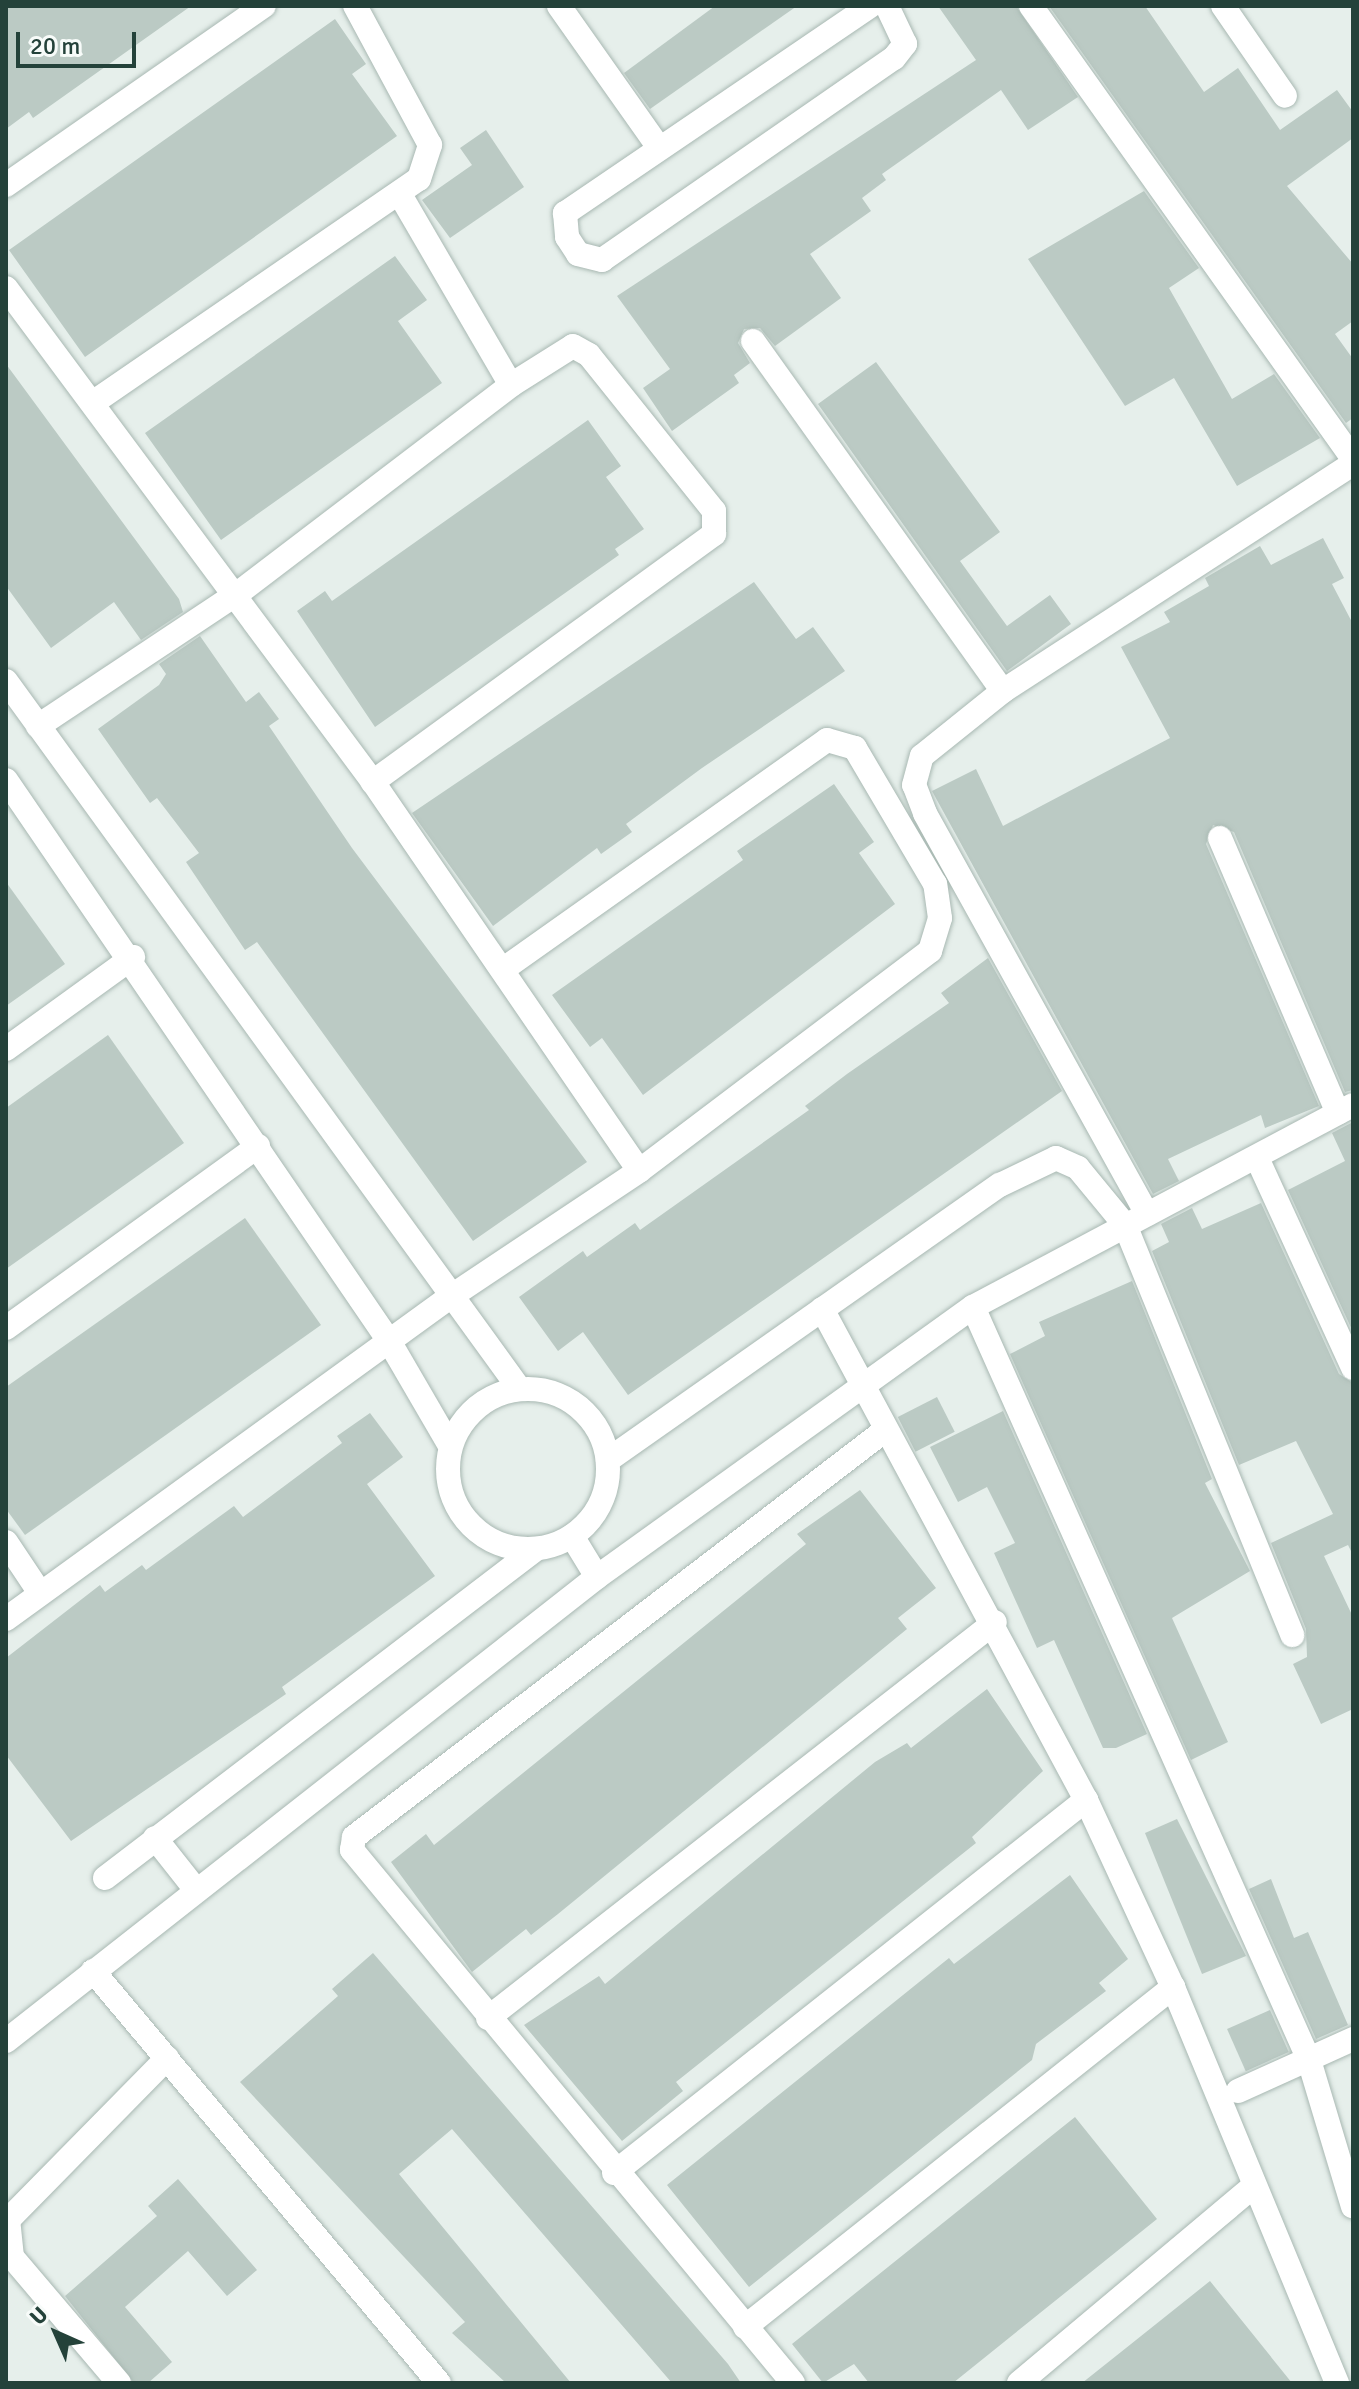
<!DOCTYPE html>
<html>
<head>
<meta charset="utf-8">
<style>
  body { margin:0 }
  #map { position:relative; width:1359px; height:2389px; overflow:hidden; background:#e6efeb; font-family:Signika,sans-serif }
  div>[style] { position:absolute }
  .building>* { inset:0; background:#bbcac4; transform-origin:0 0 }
  .roads { filter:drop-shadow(0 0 2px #a8b8b2) drop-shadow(0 0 2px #a8b8b2) }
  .minor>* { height:24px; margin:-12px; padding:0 12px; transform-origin:12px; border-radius:12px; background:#fff }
  .minor>.ring { margin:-12px; padding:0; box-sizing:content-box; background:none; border:24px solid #fff; border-radius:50% }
  span { translate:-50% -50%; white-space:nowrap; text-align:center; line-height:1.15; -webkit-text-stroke:6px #f7fbf9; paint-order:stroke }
  .frame { position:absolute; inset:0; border:8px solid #24423a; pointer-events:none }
  .north { position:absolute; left:16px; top:2293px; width:80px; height:80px; -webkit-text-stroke:6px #f7fbf9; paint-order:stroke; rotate:315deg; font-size:22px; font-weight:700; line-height:32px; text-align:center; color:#24423a }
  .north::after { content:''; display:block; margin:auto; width:28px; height:36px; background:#24423a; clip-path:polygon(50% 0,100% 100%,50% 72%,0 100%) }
  .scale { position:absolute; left:16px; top:32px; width:120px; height:36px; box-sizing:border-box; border:4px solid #24423a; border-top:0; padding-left:10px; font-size:24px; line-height:28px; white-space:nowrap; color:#24423a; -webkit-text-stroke:6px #f7fbf9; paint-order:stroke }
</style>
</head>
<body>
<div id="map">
  <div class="building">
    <div style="clip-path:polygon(6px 6px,191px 6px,33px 118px,29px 112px,6px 129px)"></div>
    <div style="clip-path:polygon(715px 6px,797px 6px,650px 109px,624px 73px)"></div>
    <div style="clip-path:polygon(938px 6px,1016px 6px,1078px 97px,1028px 130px,1001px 90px,882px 174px,886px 180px,862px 198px,871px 211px,810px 254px,841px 298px,775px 346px,760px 328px,744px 329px,738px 343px,750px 363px,734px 375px,739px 383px,672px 431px,643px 388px,670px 369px,617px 296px,976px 60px)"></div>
    <div style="clip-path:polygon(1049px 6px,1145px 6px,1204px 92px,1238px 68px,1280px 130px,1337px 90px,1353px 112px,1353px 138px,1287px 186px,1353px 264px,1353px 321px,1335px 334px,1353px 359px,1353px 418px,1346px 423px)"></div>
    <div style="clip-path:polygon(335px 19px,366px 64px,352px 74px,397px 136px,85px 357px,9px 250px)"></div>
    <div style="clip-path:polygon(486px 130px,524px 187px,450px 238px,422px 200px,472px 165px,460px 148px)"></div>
    <div style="clip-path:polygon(1144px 191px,1199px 268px,1169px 288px,1232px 399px,1274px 374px,1320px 438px,1237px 486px,1174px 378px,1125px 406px,1028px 259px)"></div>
    <div style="clip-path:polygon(395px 256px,427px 300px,398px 321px,442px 383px,221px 540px,145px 433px)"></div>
    <div style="clip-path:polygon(876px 362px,1000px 532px,960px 561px,1007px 626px,1050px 595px,1071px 624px,1007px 671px,818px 404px)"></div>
    <div style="clip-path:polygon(6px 364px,179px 599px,183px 612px,141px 640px,114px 602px,51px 648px,6px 586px)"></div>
    <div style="clip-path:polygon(588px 420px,621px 466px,606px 477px,644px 529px,615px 549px,619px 555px,375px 727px,297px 611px,325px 591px,332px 601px)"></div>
    <div style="clip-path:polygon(1323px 538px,1344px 578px,1332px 584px,1353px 624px,1353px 1090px,1345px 1092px,1234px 832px,1213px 825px,1206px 844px,1319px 1106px,1265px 1128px,1261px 1115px,1168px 1159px,1179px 1181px,1153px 1194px,932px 791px,976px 769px,1003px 826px,1170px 738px,1121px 647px,1170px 622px,1164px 612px,1209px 586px,1205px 578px,1260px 546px,1271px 565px)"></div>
    <div style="clip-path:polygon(754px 582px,796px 639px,813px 627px,845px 671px,702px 768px,626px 824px,632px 832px,601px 854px,597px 848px,493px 926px,412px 813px)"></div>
    <div style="clip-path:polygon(200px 636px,246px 702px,259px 692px,279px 719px,269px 726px,352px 848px,587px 1162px,473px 1241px,257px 942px,245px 950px,186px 862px,199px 853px,157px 798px,150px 803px,98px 729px,159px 685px,166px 674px,159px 664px)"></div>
    <div style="clip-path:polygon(834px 784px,874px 842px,859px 853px,895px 904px,643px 1095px,602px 1038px,590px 1047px,552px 995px,743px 860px,737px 851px)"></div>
    <div style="clip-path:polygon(6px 882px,65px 964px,6px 1006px)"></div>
    <div style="clip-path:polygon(988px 958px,1062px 1091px,628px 1395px,583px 1332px,558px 1351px,519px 1297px,583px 1251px,587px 1257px,635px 1223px,640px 1230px,809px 1110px,805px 1106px,847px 1074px,949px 1003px,941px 993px)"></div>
    <div style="clip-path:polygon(108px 1035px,184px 1143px,6px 1269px,6px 1108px)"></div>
    <div style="clip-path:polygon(1353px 1122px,1353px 1332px,1288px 1190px,1345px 1161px,1332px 1133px)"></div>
    <div style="clip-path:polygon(1261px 1203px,1339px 1374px,1353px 1383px,1353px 1555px,1348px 1545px,1324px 1556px,1353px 1617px,1353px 1709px,1321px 1724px,1293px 1664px,1307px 1657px,1306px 1629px,1271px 1543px,1333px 1514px,1296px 1441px,1239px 1465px,1152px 1251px,1169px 1242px,1161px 1224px,1192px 1208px,1202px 1229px)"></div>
    <div style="clip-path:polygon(245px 1218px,321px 1325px,25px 1535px,6px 1509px,6px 1387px)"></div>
    <div style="clip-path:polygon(1132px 1281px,1212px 1479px,1205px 1483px,1250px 1571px,1172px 1618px,1228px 1742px,1191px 1760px,1010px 1354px,1045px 1336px,1039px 1322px)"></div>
    <div style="left:937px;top:1397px;width:39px;height:44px;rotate:63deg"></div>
    <div style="clip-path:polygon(1003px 1411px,1147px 1734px,1116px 1748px,1103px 1748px,1054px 1640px,1037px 1648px,994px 1553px,1015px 1543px,987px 1487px,958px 1502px,930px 1447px)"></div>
    <div style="clip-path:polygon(370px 1413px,403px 1457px,367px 1484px,435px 1576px,282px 1687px,286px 1694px,71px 1841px,6px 1755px,6px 1658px,100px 1585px,105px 1592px,142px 1565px,146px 1570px,234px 1506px,243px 1517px,342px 1443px,337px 1436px)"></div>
    <div style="clip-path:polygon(860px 1490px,936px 1588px,898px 1618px,907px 1629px,558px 1914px,531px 1935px,526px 1929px,472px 1972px,391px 1862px,426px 1834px,434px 1845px,465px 1820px,806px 1544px,797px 1534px)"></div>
    <div style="clip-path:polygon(987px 1689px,1043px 1771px,972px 1837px,976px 1843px,676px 2082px,683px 2091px,622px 2141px,524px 2025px,599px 1976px,605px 1984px,875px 1762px,907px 1743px,911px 1748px)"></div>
    <div style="clip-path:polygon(1177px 1819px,1246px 1956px,1202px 1974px,1145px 1833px)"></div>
    <div style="clip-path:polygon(1070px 1875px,1128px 1959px,1099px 1983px,1106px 1991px,1036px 2044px,1032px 2060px,749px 2287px,667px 2185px,949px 1958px,954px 1964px)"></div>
    <div style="clip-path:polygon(1271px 1879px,1294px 1938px,1308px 1932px,1348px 2025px,1316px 2039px,1249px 1889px)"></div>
    <div style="clip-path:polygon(373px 1953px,728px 2364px,741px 2383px,672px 2383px,452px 2129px,399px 2174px,571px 2383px,506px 2383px,452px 2333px,465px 2322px,240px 2082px,338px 1996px,332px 1989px)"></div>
    <div style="left:1270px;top:2010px;width:46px;height:47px;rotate:66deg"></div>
    <div style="clip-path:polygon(1075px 2117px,1157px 2219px,953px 2383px,869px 2383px,854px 2364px,823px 2383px,792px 2344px)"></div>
    <div style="clip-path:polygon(178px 2179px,257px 2270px,227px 2296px,188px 2251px,125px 2307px,172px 2362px,148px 2383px,134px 2383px,65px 2296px,157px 2216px,148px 2206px)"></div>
    <div style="clip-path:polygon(1210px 2281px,1292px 2383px,1082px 2383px,1126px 2348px)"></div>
  </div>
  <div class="roads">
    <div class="minor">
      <div style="left:559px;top:6px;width:174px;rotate:54.8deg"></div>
      <div style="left:870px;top:6px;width:369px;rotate:145.8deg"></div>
      <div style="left:565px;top:213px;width:24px;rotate:85deg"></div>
      <div style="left:567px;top:237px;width:20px;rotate:57deg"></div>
      <div style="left:578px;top:254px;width:25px;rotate:14deg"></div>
      <div style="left:602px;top:260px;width:355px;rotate:-34.7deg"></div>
      <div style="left:894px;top:58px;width:18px;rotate:-52deg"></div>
      <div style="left:905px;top:44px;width:42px;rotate:-115.3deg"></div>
      <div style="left:1031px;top:6px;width:556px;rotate:54.59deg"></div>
      <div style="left:1223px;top:6px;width:109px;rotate:55.4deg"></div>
      <div style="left:6px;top:185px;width:314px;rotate:-34.8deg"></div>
      <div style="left:402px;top:198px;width:216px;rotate:59.8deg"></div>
      <div style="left:6px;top:288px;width:615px;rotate:53.39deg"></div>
      <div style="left:373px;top:782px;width:471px;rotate:55.6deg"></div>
      <div style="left:753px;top:341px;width:430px;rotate:54.5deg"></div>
      <div style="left:94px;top:402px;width:394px;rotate:-34.5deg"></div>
      <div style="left:419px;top:179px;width:36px;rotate:-72deg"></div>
      <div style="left:430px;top:145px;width:158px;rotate:-118.3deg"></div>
      <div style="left:6px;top:681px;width:874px;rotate:54.04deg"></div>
      <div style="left:38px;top:726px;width:239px;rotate:-33.6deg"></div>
      <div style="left:237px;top:594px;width:345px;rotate:-37.3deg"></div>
      <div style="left:511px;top:385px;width:73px;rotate:-32.2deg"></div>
      <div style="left:573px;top:346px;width:18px;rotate:29deg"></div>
      <div style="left:589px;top:355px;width:200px;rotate:51.3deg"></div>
      <div style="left:714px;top:511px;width:23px;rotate:90deg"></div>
      <div style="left:714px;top:534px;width:422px;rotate:144deg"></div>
      <div style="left:6px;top:780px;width:679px;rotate:55.68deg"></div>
      <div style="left:389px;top:1341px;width:121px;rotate:59.8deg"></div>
      <div style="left:1220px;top:838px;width:299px;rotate:66.8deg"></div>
      <div style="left:6px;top:1049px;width:157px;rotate:-35.9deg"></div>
      <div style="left:1257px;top:1158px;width:231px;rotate:65.4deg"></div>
      <div style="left:1147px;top:1214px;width:458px;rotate:-119deg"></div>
      <div style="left:925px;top:813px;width:30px;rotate:-111deg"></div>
      <div style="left:914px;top:785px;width:30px;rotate:-75deg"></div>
      <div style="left:922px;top:756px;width:104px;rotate:-38.7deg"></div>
      <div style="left:1003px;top:691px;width:417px;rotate:-33deg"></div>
      <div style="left:973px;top:1307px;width:825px;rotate:65.95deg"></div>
      <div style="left:1309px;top:2060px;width:153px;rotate:73.3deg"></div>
      <div style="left:822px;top:1309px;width:557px;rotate:61.73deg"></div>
      <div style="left:1086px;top:1800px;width:206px;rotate:65.1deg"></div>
      <div style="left:1173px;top:1987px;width:429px;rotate:67.5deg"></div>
      <div style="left:6px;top:1328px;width:311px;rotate:-35.8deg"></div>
      <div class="ring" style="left:448px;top:1389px;width:136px;height:136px"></div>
      <div style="left:608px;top:1460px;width:479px;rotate:-35.1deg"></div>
      <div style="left:1000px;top:1185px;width:62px;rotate:-25.7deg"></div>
      <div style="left:1056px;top:1158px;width:24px;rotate:24deg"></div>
      <div style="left:1078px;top:1168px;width:74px;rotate:50.5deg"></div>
      <div style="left:1125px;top:1225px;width:443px;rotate:67.8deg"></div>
      <div style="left:572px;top:1536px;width:48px;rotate:58.6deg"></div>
      <div style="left:6px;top:1542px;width:61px;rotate:56.3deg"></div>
      <div style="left:6px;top:1619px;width:548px;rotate:-35.95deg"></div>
      <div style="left:450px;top:1297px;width:227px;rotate:-33.7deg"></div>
      <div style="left:639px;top:1171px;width:365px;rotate:-37.1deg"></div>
      <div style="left:930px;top:951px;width:34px;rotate:-73deg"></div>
      <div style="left:940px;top:918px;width:34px;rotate:-98deg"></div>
      <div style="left:935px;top:884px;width:158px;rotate:-120.5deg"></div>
      <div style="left:855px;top:748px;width:29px;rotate:-164deg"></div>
      <div style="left:827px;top:740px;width:395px;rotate:144.7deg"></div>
      <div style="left:155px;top:1838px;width:66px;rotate:51.7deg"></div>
      <div style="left:105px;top:1878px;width:542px;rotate:-37.36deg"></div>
      <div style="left:93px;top:1971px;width:538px;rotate:49.98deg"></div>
      <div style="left:488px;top:2018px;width:643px;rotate:-37.99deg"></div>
      <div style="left:6px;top:2041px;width:751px;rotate:-38.14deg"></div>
      <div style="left:597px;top:1577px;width:463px;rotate:-35.7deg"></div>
      <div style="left:973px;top:1307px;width:430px;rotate:-28deg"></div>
      <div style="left:1238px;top:2091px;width:126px;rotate:-24.3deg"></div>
      <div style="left:614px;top:2173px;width:602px;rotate:-38.32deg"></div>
      <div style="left:745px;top:2327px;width:547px;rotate:-38.46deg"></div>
      <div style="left:119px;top:2383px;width:165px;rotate:-130.3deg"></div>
      <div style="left:12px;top:2257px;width:37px;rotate:-96deg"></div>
      <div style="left:8px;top:2220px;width:227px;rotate:-45.5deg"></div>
      <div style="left:793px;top:2383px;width:692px;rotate:-129.6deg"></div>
      <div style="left:352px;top:1850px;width:13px;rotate:-81deg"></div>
      <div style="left:354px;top:1837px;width:668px;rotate:-37.45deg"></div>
      <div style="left:1019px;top:2383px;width:307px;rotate:-40deg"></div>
    </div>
  </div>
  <div class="frame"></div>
  <div class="north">U</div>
  <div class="scale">20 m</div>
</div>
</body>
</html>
